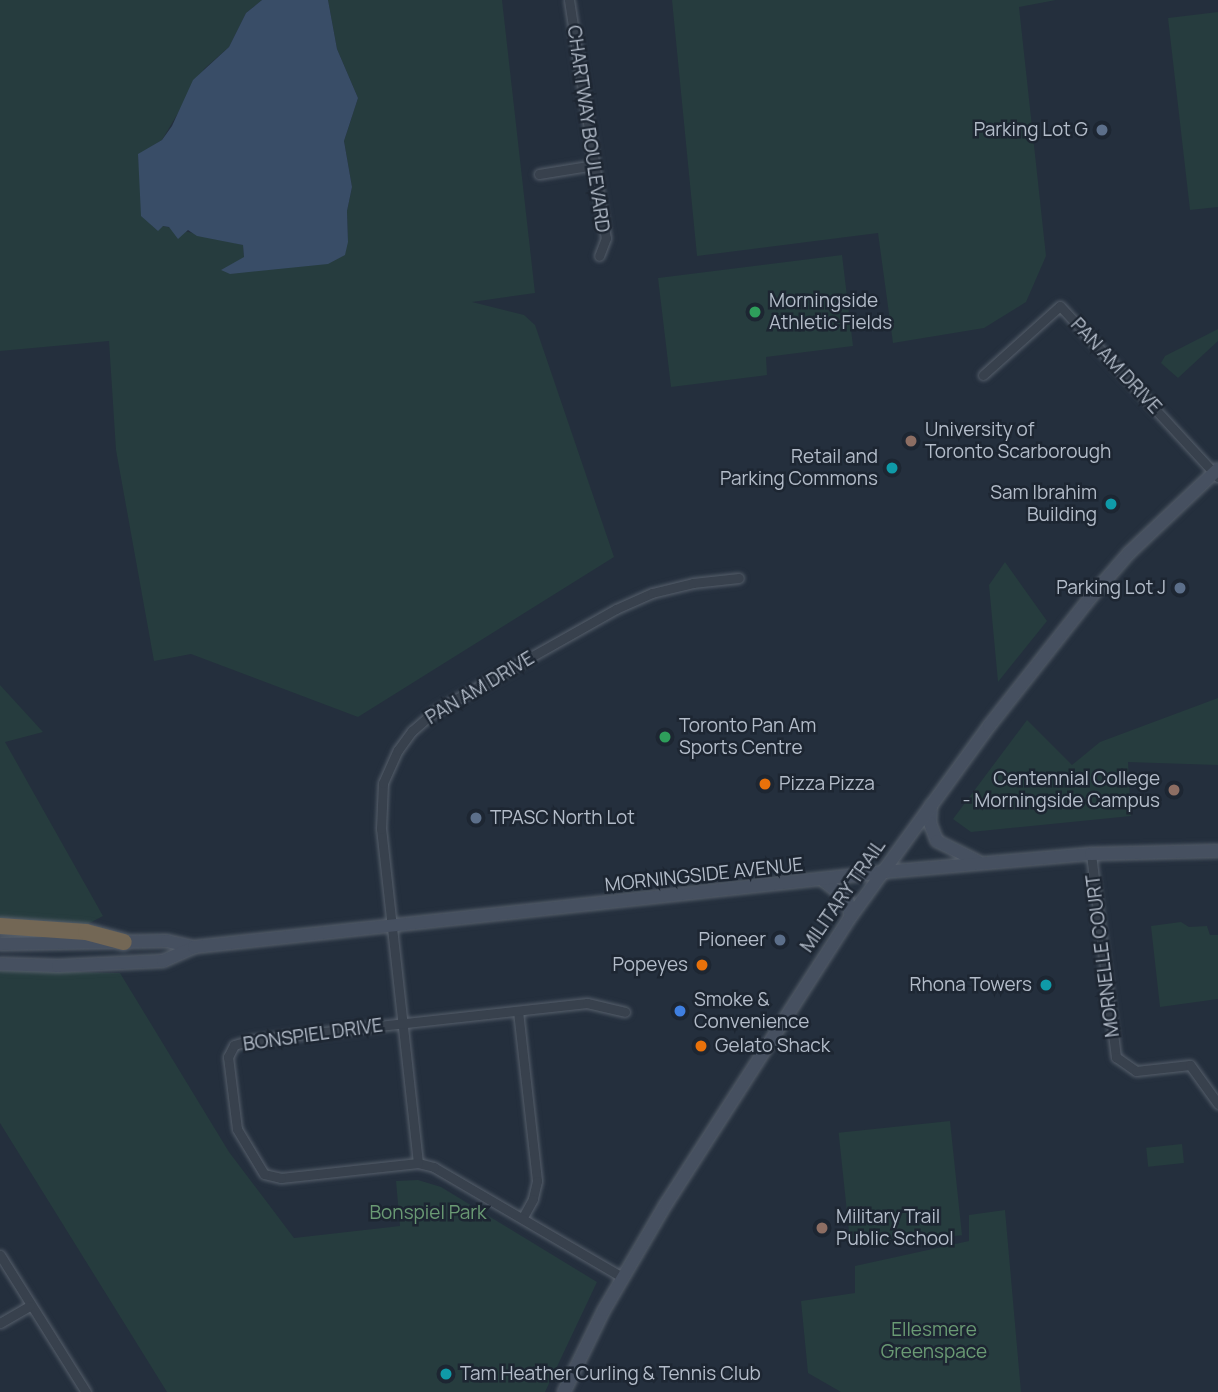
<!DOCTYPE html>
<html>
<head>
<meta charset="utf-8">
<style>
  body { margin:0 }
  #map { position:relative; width:1218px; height:1392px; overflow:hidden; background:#242f3d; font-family:Manrope,sans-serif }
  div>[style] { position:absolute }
  .green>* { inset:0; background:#263c3e; transform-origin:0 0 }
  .water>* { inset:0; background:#394d67 }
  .roads { filter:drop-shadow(0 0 2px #565f6b) drop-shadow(0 0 2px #565f6b) }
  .street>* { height:9px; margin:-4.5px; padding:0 4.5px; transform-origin:4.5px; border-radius:4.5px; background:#38414d }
  .secondary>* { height:12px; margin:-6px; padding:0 6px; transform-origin:6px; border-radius:6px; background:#465060 }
  .highway>* { height:16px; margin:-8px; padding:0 8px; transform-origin:8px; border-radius:8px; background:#736755 }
  .dots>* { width:19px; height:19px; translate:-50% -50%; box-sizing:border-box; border:4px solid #1d2632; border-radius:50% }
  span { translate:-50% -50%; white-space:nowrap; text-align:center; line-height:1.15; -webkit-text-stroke:5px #1d2632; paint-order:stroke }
  .street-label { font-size:19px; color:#b3bcc9 }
  .poi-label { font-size:19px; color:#b3bcc9 }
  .right { translate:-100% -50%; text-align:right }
  .left { translate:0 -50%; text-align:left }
  .park-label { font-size:19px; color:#6a9a74 }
</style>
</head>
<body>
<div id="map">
  <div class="green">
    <div style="clip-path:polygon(0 0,262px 0,246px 13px,229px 47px,204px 69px,162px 140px,138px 155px,140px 176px,163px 226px,243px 245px,244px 257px,348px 242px,347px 211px,352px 187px,344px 141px,358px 98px,337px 49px,328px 0,502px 0,535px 293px,472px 302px,524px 315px,535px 325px,614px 557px,358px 717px,191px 654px,154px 661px,116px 450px,109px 341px,0 351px)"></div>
    <div style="clip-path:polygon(672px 0,1056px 0,1019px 7px,1046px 256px,1026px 302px,984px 328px,893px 343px,878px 233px,697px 256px)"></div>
    <div style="clip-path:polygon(1218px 12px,1218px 207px,1190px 210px,1168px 18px)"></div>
    <div style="clip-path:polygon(842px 255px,853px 346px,766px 357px,767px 375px,671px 387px,658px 278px)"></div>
    <div style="clip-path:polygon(1218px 329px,1218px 341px,1178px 378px,1161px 363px,1165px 356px)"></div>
    <div style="clip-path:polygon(1005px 562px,1047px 621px,998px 682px,989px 585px)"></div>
    <div style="clip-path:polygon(0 685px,43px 732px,5px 742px,103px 916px,80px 928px,0 919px)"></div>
    <div style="clip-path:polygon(1218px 698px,1218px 765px,1128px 762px,1131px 816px,971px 832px,953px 819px,1027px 720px,1072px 765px,1100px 742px)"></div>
    <div style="clip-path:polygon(1181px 922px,1189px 927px,1207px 926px,1210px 935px,1218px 935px,1218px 999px,1160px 1007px,1151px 926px)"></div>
    <div style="clip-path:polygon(0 970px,120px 973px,229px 1152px,294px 1238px,400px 1226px,396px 1181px,418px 1180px,441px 1187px,597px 1282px,545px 1392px,167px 1392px,0 1123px)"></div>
    <div style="left:950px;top:1121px;width:115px;height:112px;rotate:84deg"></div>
    <div style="left:1182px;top:1144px;width:19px;height:36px;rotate:84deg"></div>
    <div style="clip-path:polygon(1005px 1210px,1021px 1392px,841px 1392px,808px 1373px,801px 1301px,855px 1293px,855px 1266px,969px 1241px,969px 1215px)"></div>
  </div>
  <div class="water">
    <div style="clip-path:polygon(262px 0,328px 0,337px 49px,358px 98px,344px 141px,352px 187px,347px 211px,348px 242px,345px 255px,328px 264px,230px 274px,221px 270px,244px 257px,243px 245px,197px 236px,188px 230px,178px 239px,169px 227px,163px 226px,158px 231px,141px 216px,138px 154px,162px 140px,172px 126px,193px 80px,229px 47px,246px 13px)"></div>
  </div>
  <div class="roads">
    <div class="street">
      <div style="left:569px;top:0;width:241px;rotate:81.2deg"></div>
      <div style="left:606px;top:238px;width:19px;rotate:111deg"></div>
      <div style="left:539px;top:174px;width:56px;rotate:-9.3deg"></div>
      <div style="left:983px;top:375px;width:103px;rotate:-41.9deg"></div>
      <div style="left:1060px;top:306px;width:233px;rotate:47.3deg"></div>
      <div style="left:1091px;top:854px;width:205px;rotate:83deg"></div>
      <div style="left:1116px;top:1057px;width:24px;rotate:35deg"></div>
      <div style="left:1136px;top:1071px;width:54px;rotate:-6.3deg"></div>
      <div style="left:1190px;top:1065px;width:48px;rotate:54.3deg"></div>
      <div style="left:518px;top:1011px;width:171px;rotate:83.6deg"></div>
      <div style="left:537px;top:1181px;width:18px;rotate:103deg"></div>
      <div style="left:533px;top:1199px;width:21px;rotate:119deg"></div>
      <div style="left:418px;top:1163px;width:336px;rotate:-96.3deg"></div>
      <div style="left:381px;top:829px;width:46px;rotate:-87.5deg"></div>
      <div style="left:383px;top:783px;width:36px;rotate:-66deg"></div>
      <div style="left:398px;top:750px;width:24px;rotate:-54deg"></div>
      <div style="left:412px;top:731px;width:30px;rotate:-41deg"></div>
      <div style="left:435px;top:711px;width:208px;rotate:-29.4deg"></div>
      <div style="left:616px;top:609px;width:39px;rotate:-24deg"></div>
      <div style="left:652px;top:593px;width:42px;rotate:-13.7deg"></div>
      <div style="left:693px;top:583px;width:46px;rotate:-6.2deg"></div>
      <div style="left:0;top:1255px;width:162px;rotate:57.9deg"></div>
      <div style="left:622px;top:1277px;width:218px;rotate:-149.7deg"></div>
      <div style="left:434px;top:1167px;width:16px;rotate:-166deg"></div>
      <div style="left:418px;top:1163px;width:138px;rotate:173.8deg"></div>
      <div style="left:281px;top:1178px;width:17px;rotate:-167deg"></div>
      <div style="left:264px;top:1174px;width:52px;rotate:-121deg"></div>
      <div style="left:237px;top:1129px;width:73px;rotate:-97.1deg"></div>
      <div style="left:228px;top:1057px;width:13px;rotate:-63deg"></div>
      <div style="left:234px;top:1045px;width:19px;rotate:-16deg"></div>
      <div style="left:252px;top:1040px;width:337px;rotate:-6.3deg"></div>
      <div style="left:587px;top:1003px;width:39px;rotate:13deg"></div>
      <div style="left:0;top:1323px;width:34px;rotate:-30deg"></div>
    </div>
    <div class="secondary">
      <div style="left:931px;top:805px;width:18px;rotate:93deg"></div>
      <div style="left:930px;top:823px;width:19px;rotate:69deg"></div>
      <div style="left:937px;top:841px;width:45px;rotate:26.6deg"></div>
      <div style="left:824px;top:881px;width:29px;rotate:38deg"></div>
      <div style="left:847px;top:899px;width:17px;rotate:77deg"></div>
      <div style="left:0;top:944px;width:167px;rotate:-1deg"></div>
      <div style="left:167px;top:941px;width:28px;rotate:13deg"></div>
      <div style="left:0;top:964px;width:58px;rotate:2deg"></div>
      <div style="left:58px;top:966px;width:105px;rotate:-2.7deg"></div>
      <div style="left:163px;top:961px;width:34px;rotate:-24deg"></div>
      <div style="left:194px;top:947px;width:694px;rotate:-6.2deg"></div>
      <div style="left:884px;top:872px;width:208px;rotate:-5deg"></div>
      <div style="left:1091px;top:854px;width:127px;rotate:-1.4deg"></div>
      <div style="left:564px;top:1392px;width:91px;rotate:-64deg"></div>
      <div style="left:604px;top:1310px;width:123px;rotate:-59.7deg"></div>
      <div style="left:666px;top:1204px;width:342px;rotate:-57.3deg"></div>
      <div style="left:851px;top:916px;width:235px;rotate:-54deg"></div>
      <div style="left:989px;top:726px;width:163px;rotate:-51.7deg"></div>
      <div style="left:1090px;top:598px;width:60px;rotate:-49.1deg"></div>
      <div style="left:1129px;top:553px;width:122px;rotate:-43.3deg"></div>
    </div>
    <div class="highway">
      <div style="left:0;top:926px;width:86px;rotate:4deg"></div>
      <div style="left:86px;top:932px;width:39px;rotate:15deg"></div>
    </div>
  </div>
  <div class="dots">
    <div style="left:1102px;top:130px;background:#5c6f8a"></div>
    <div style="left:755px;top:312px;background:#2e9e5b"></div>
    <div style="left:911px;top:441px;background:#8d6e63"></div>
    <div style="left:892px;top:468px;background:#0f9aa8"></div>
    <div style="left:1111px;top:504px;background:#0f9aa8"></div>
    <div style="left:1180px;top:588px;background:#5c6f8a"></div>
    <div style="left:665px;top:737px;background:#2e9e5b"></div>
    <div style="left:765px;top:784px;background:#e8710a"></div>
    <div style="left:1174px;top:790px;background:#8d6e63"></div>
    <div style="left:476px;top:818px;background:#5c6f8a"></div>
    <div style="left:780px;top:940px;background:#5c6f8a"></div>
    <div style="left:702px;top:965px;background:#e8710a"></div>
    <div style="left:1046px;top:985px;background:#0f9aa8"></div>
    <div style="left:680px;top:1011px;background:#3f7fe0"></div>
    <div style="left:701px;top:1046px;background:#e8710a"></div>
    <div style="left:822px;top:1228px;background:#8d6e63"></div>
    <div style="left:446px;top:1374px;background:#0f9aa8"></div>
  </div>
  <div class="street-label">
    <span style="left:588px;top:129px;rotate:82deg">CHARTWAY BOULEVARD</span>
    <span style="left:1116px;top:366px;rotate:47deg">PAN AM DRIVE</span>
    <span style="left:480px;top:688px;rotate:-31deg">PAN AM DRIVE</span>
    <span style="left:704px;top:875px;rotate:-6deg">MORNINGSIDE AVENUE</span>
    <span style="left:843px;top:896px;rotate:-55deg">MILITARY TRAIL</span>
    <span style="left:1103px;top:956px;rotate:-97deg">MORNELLE COURT</span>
    <span style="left:313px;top:1035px;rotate:-8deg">BONSPIEL DRIVE</span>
  </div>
  <div class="poi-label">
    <span class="right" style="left:1088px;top:130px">Parking Lot G</span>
    <span class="left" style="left:769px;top:312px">Morningside<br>Athletic Fields</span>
    <span class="left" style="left:925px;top:441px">University of<br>Toronto Scarborough</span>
    <span class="right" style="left:878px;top:468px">Retail and<br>Parking Commons</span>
    <span class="right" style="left:1097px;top:504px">Sam Ibrahim<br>Building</span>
    <span class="right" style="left:1166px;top:588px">Parking Lot J</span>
    <span class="left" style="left:679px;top:737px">Toronto Pan Am<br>Sports Centre</span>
    <span class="right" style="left:1160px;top:790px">Centennial College<br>- Morningside Campus</span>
    <span class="left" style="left:779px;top:784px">Pizza Pizza</span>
    <span class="left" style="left:490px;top:818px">TPASC North Lot</span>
    <span class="right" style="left:766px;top:940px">Pioneer</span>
    <span class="right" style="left:688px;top:965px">Popeyes</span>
    <span class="right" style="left:1032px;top:985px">Rhona Towers</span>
    <span class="left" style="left:694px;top:1011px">Smoke &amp;<br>Convenience</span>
    <span class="left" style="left:715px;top:1046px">Gelato Shack</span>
    <span class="left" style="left:836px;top:1228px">Military Trail<br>Public School</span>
    <span class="left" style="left:460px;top:1374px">Tam Heather Curling &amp; Tennis Club</span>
  </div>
  <div class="park-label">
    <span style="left:428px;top:1213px">Bonspiel Park</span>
    <span style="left:934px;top:1341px">Ellesmere<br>Greenspace</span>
  </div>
</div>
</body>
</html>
